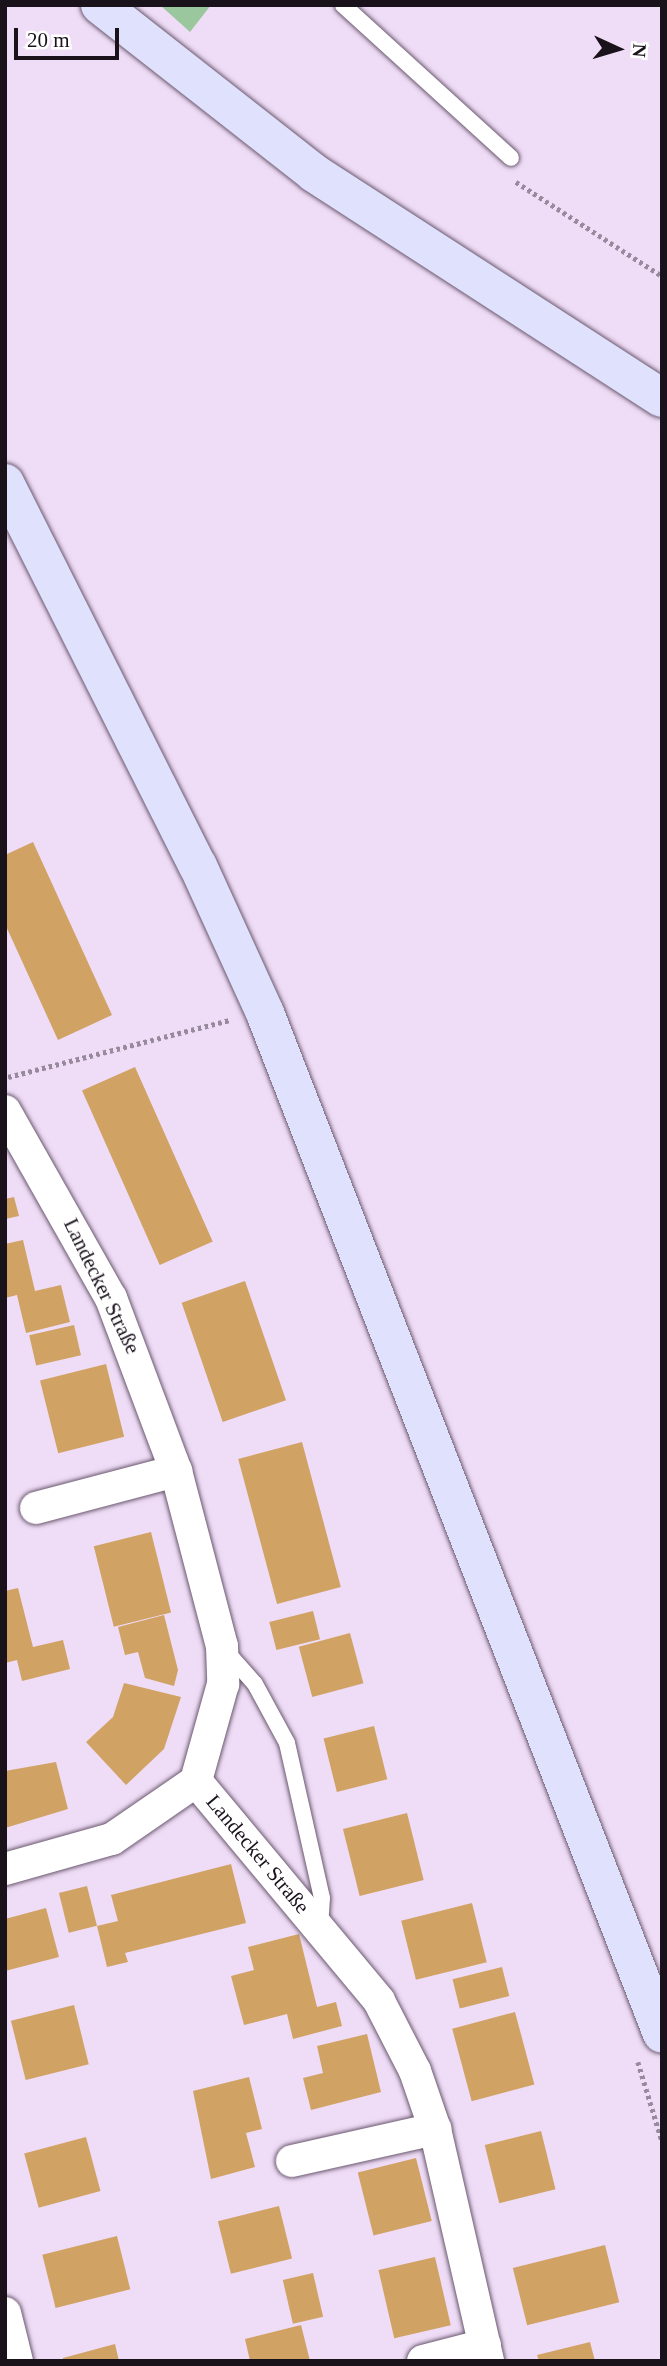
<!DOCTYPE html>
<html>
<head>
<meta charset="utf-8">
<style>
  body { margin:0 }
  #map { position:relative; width:667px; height:2366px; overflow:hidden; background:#efdcf6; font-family:"Times New Roman",serif }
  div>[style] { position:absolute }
  .green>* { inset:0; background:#9ac79d }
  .building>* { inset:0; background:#d0a264; transform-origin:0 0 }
  .path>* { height:4.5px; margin-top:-2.25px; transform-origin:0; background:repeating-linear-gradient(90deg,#988a9d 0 3.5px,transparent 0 7px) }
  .roads { filter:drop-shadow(0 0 2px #6a596f) drop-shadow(0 0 2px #6a596f) }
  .lane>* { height:16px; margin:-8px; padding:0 8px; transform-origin:8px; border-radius:8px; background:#fff }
  .street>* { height:32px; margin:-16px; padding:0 16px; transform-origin:16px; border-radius:16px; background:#fff }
  .secondary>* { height:38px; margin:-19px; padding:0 19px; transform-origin:19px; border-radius:19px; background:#e0e1fd }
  span { translate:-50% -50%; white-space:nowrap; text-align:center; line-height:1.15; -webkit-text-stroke:6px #fff; paint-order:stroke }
  .street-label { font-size:21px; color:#19121b }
  .frame { position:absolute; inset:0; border:7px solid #19121b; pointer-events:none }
  .north { position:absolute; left:583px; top:14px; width:70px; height:70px; -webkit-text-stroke:5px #fff; paint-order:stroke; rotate:94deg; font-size:19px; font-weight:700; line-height:28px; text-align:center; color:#19121b }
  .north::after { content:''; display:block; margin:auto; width:24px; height:32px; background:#19121b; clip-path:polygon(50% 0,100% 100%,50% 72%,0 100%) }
  .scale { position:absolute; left:14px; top:28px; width:105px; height:32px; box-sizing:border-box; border:4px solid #19121b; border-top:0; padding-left:9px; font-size:21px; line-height:24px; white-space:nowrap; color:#19121b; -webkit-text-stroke:5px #fff; paint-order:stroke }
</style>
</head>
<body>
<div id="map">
  <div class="green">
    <div style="clip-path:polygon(160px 5px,211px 5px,190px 32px)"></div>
  </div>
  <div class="building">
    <div style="clip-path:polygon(33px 842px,112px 1015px,58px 1040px,5px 924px,5px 855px)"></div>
    <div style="left:135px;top:1067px;width:191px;height:58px;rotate:66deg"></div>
    <div style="clip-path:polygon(14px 1197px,19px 1216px,5px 1219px,5px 1199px)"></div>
    <div style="clip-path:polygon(23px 1240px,35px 1291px,61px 1285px,70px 1322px,26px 1333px,17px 1295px,5px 1298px,5px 1244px)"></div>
    <div style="left:245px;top:1281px;width:126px;height:67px;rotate:71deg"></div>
    <div style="left:74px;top:1325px;width:31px;height:46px;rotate:77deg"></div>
    <div style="left:106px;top:1364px;width:75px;height:68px;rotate:76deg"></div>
    <div style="left:302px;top:1442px;width:150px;height:66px;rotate:75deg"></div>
    <div style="left:151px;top:1532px;width:83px;height:59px;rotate:76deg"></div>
    <div style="clip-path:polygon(18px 1588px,33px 1647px,63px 1640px,70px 1669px,22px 1681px,17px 1660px,5px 1663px,5px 1591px)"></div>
    <div style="left:313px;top:1611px;width:29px;height:45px;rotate:76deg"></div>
    <div style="clip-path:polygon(164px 1615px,178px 1670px,174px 1686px,145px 1678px,138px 1652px,125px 1655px,118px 1627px)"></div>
    <div style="left:350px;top:1633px;width:52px;height:53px;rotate:75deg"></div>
    <div style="clip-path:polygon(124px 1683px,181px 1697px,164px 1749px,126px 1785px,86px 1742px,113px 1717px)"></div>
    <div style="left:374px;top:1726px;width:55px;height:52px;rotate:76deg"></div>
    <div style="clip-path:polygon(56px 1762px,68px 1809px,5px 1828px,5px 1771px)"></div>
    <div style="left:407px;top:1813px;width:69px;height:66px;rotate:76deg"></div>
    <div style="clip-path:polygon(231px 1864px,246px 1923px,125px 1953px,128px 1962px,107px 1967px,97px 1926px,118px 1921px,111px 1895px)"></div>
    <div style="left:87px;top:1886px;width:41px;height:29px;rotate:76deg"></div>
    <div style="left:472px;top:1903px;width:61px;height:73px;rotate:76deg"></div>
    <div style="clip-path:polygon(46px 1908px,59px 1957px,5px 1971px,5px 1919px)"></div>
    <div style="clip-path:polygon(299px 1934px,317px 2007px,336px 2002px,342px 2026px,293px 2039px,287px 2014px,244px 2025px,231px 1976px,254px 1970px,248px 1947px)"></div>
    <div style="left:502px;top:1967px;width:30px;height:51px;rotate:76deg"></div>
    <div style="left:74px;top:2005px;width:61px;height:65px;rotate:76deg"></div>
    <div style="left:515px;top:2012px;width:75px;height:65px;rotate:75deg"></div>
    <div style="clip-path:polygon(367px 2034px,381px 2092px,311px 2110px,303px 2078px,323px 2073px,317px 2046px)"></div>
    <div style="clip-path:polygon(249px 2077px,262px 2129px,246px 2133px,255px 2167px,211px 2179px,193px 2091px)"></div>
    <div style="left:541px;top:2131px;width:60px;height:58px;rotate:76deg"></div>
    <div style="left:86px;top:2137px;width:56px;height:64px;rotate:75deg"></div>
    <div style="left:416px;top:2158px;width:65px;height:60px;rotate:76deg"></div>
    <div style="left:279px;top:2206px;width:54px;height:63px;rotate:76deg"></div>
    <div style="left:117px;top:2236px;width:55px;height:77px;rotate:76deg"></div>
    <div style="left:605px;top:2245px;width:59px;height:95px;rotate:76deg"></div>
    <div style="left:435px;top:2257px;width:70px;height:58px;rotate:77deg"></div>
    <div style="left:313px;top:2273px;width:45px;height:31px;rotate:77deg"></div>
    <div style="clip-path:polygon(301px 2325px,310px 2361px,250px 2361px,245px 2339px)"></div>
    <div style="clip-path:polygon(590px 2342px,595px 2361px,539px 2361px,537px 2355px)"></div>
    <div style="clip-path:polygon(115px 2344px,119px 2361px,63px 2361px,63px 2358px)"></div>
  </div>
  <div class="path">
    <div style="left:516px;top:182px;width:174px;rotate:32.8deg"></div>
    <div style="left:8px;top:1077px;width:229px;rotate:-14.4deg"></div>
    <div style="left:638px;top:2062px;width:83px;rotate:73.1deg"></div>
  </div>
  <div class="roads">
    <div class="lane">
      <div style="left:343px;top:5px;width:227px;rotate:42.3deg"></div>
      <div style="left:225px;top:1650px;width:45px;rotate:48.6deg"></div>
      <div style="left:255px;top:1684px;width:67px;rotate:61.5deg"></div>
      <div style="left:287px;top:1743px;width:159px;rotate:77.3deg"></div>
      <div style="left:322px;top:1898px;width:28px;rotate:94deg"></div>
    </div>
    <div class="street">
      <div style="left:5px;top:1111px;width:215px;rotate:60.5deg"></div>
      <div style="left:111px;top:1298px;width:185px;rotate:69.4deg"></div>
      <div style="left:176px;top:1471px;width:181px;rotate:75.3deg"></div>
      <div style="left:222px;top:1646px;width:38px;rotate:88deg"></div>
      <div style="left:223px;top:1684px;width:101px;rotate:105.6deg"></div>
      <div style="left:196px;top:1781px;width:286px;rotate:50.2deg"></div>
      <div style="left:379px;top:2001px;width:79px;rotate:62.8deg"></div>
      <div style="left:415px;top:2071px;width:61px;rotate:71deg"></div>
      <div style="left:435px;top:2129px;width:238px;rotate:77.1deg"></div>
      <div style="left:36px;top:1508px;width:145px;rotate:-14.8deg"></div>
      <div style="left:5px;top:1869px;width:111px;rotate:-15.7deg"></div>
      <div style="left:112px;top:1839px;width:102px;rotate:-34.6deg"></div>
      <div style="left:292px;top:2161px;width:147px;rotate:-12.6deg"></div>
      <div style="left:5px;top:2313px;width:49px;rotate:76deg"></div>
      <div style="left:423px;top:2361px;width:64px;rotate:-14.5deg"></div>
    </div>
    <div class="secondary">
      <div style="left:100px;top:5px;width:272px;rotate:38.1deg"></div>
      <div style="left:314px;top:173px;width:414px;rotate:32.9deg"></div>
      <div style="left:5px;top:483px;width:429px;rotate:63.3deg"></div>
      <div style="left:198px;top:866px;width:162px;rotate:65.5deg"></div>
      <div style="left:265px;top:1013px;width:1095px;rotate:68.75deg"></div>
    </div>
  </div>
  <div class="street-label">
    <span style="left:102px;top:1286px;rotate:64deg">Landecker Straße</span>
    <span style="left:258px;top:1854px;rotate:50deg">Landecker Straße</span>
  </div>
  <div class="frame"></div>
  <div class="north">N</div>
  <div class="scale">20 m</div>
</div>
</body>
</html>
